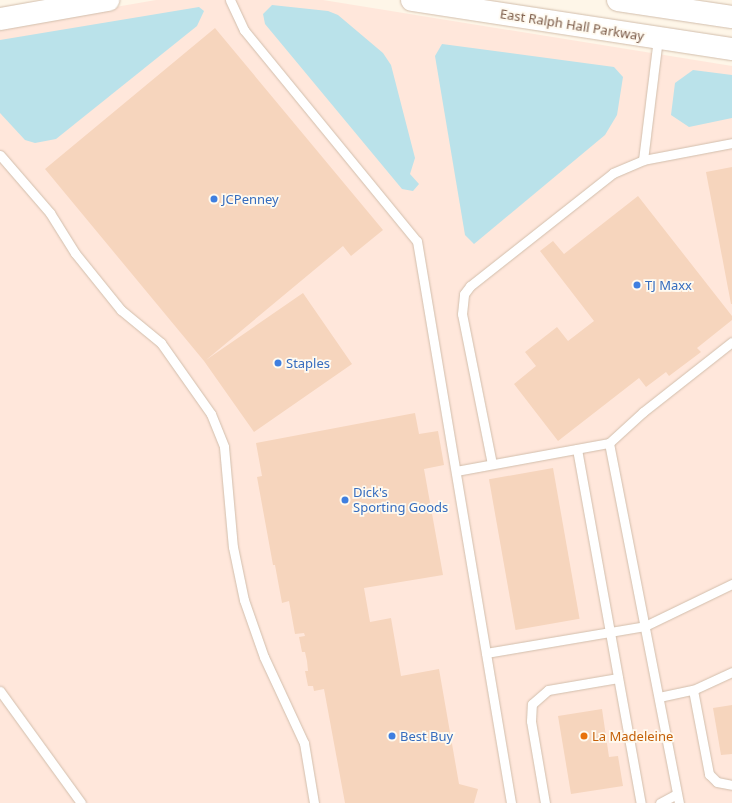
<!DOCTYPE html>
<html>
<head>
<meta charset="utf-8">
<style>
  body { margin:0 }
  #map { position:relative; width:732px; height:803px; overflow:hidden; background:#fef6e8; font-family:"Noto Sans",sans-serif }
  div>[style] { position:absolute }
  .commercial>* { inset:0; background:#ffe7db }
  .water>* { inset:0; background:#bae2ea }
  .building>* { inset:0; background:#f6d5bd; transform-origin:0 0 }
  .roads { filter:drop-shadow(0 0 1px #d2beac) drop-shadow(0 0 1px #d2beac) }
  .service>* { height:9px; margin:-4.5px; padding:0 4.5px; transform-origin:4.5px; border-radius:4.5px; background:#fff }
  .secondary>* { height:22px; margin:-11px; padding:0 11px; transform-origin:11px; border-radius:11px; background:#fff }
  .dots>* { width:11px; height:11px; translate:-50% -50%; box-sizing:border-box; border:2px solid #fffaf0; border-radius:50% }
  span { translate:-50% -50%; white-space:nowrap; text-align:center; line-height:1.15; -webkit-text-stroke:3.5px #fffaf0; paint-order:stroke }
  .street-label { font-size:13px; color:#7c5c49 }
  .shop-label { font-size:13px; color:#366cbe }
  .left { translate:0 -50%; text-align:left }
  .food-label { font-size:13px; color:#c56008 }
</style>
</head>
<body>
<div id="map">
  <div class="commercial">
    <div style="clip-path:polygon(156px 0,323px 0,732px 66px,732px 803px,0 803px,0 27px)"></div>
  </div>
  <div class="water">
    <div style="clip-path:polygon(272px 5px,328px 11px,338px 15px,383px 53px,391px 65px,415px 158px,410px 174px,419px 184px,413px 191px,402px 189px,265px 24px,263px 14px)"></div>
    <div style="clip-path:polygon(199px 7px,204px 11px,197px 26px,56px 139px,35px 143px,25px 140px,0 113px,0 40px)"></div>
    <div style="clip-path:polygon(442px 44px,614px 67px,623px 77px,617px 115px,605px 135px,474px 244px,465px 235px,435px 56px)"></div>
    <div style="clip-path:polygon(693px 70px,732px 75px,732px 118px,689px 127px,671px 115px,675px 83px)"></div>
  </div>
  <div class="building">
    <div style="clip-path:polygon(215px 28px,383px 230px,351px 256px,343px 246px,206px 360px,303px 293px,352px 364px,254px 432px,204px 361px,45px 169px)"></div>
    <div style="clip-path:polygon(732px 167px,732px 304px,731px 304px,706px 172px)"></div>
    <div style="clip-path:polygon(638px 196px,732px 316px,732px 320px,697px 348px,701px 352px,669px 376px,666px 372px,646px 387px,639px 378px,558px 441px,514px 384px,536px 366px,525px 352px,557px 327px,568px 341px,594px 321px,540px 251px,553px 241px,564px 254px)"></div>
    <div style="clip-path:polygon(415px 413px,419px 434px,438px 431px,444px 465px,424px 469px,443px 575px,364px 588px,370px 622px,391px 618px,401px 676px,439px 669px,459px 784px,478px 789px,474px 803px,345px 803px,324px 689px,314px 691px,313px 686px,308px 686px,305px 671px,308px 671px,307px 661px,305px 652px,302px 652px,299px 637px,305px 636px,304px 633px,295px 634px,289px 601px,282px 603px,275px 565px,273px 565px,257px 477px,262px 476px,256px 443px)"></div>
    <div style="left:553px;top:468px;width:153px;height:65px;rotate:80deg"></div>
    <div style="clip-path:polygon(732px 705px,732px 754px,721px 755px,713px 708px)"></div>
    <div style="clip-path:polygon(602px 709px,609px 757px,618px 756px,623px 786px,571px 794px,558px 716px)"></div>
  </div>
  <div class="roads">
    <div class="service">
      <div style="left:230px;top:0;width:33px;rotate:65deg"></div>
      <div style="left:244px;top:30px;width:273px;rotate:50.7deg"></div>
      <div style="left:417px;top:241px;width:570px;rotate:80.5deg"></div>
      <div style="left:0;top:155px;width:77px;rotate:49.2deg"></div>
      <div style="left:50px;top:213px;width:47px;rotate:58deg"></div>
      <div style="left:75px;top:253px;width:73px;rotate:51.1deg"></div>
      <div style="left:121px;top:310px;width:52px;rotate:39.5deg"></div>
      <div style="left:161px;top:343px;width:87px;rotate:54.8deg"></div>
      <div style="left:211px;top:414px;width:35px;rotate:68deg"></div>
      <div style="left:224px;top:447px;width:100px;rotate:84.9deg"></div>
      <div style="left:233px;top:547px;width:54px;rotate:78.3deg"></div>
      <div style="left:244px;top:600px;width:60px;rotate:70.7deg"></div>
      <div style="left:264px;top:657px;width:95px;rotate:65.1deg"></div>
      <div style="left:304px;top:743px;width:61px;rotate:80.5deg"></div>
      <div style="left:643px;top:160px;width:123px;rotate:-83deg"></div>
      <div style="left:609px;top:443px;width:367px;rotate:79deg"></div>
      <div style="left:577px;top:449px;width:360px;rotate:79.8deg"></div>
      <div style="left:492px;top:464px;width:153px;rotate:-101.3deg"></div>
      <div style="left:462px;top:314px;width:20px;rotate:-84deg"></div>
      <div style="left:464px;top:294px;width:10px;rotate:-53deg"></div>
      <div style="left:470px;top:286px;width:182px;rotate:-38.3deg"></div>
      <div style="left:613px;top:173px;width:33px;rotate:-23deg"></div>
      <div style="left:643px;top:160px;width:91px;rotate:-10.8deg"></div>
      <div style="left:456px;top:471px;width:156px;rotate:-10.4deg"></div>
      <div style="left:609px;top:443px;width:46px;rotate:-42.4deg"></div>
      <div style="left:643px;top:412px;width:113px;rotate:-38.2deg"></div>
      <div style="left:486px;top:653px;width:161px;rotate:-9.6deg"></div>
      <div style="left:645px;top:626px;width:97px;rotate:-25.8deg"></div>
      <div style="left:693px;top:690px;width:86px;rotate:79.2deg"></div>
      <div style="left:709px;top:774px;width:11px;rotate:45deg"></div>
      <div style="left:717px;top:782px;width:15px;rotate:11deg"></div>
      <div style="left:0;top:691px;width:138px;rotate:54.1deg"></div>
      <div style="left:659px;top:697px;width:35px;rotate:-12deg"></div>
      <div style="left:693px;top:690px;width:43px;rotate:-24.8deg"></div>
      <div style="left:545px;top:803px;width:83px;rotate:-99.7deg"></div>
      <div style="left:531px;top:721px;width:17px;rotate:-87deg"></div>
      <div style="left:532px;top:704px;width:21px;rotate:-41deg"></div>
      <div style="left:548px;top:690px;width:71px;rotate:-9.7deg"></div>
      <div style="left:660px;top:803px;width:19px;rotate:-28deg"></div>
    </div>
    <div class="secondary">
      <div style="left:412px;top:0;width:324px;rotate:8.7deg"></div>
      <div style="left:618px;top:0;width:115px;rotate:8.5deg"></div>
      <div style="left:0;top:19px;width:110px;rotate:-10deg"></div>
    </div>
  </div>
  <div class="dots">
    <div style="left:214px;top:199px;background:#3f7fe0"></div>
    <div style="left:637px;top:285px;background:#3f7fe0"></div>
    <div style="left:278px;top:363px;background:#3f7fe0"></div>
    <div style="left:345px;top:500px;background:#3f7fe0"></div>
    <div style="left:392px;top:736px;background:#3f7fe0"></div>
    <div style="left:584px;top:736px;background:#e8710a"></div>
  </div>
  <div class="street-label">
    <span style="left:572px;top:25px;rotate:9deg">East Ralph Hall Parkway</span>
  </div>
  <div class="shop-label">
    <span class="left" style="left:222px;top:199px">JCPenney</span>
    <span class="left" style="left:645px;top:285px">TJ Maxx</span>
    <span class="left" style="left:286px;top:363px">Staples</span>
    <span class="left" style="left:353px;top:500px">Dick's<br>Sporting Goods</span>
    <span class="left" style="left:400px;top:736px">Best Buy</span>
  </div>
  <div class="food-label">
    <span class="left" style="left:592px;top:736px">La Madeleine</span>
  </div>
</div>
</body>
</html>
